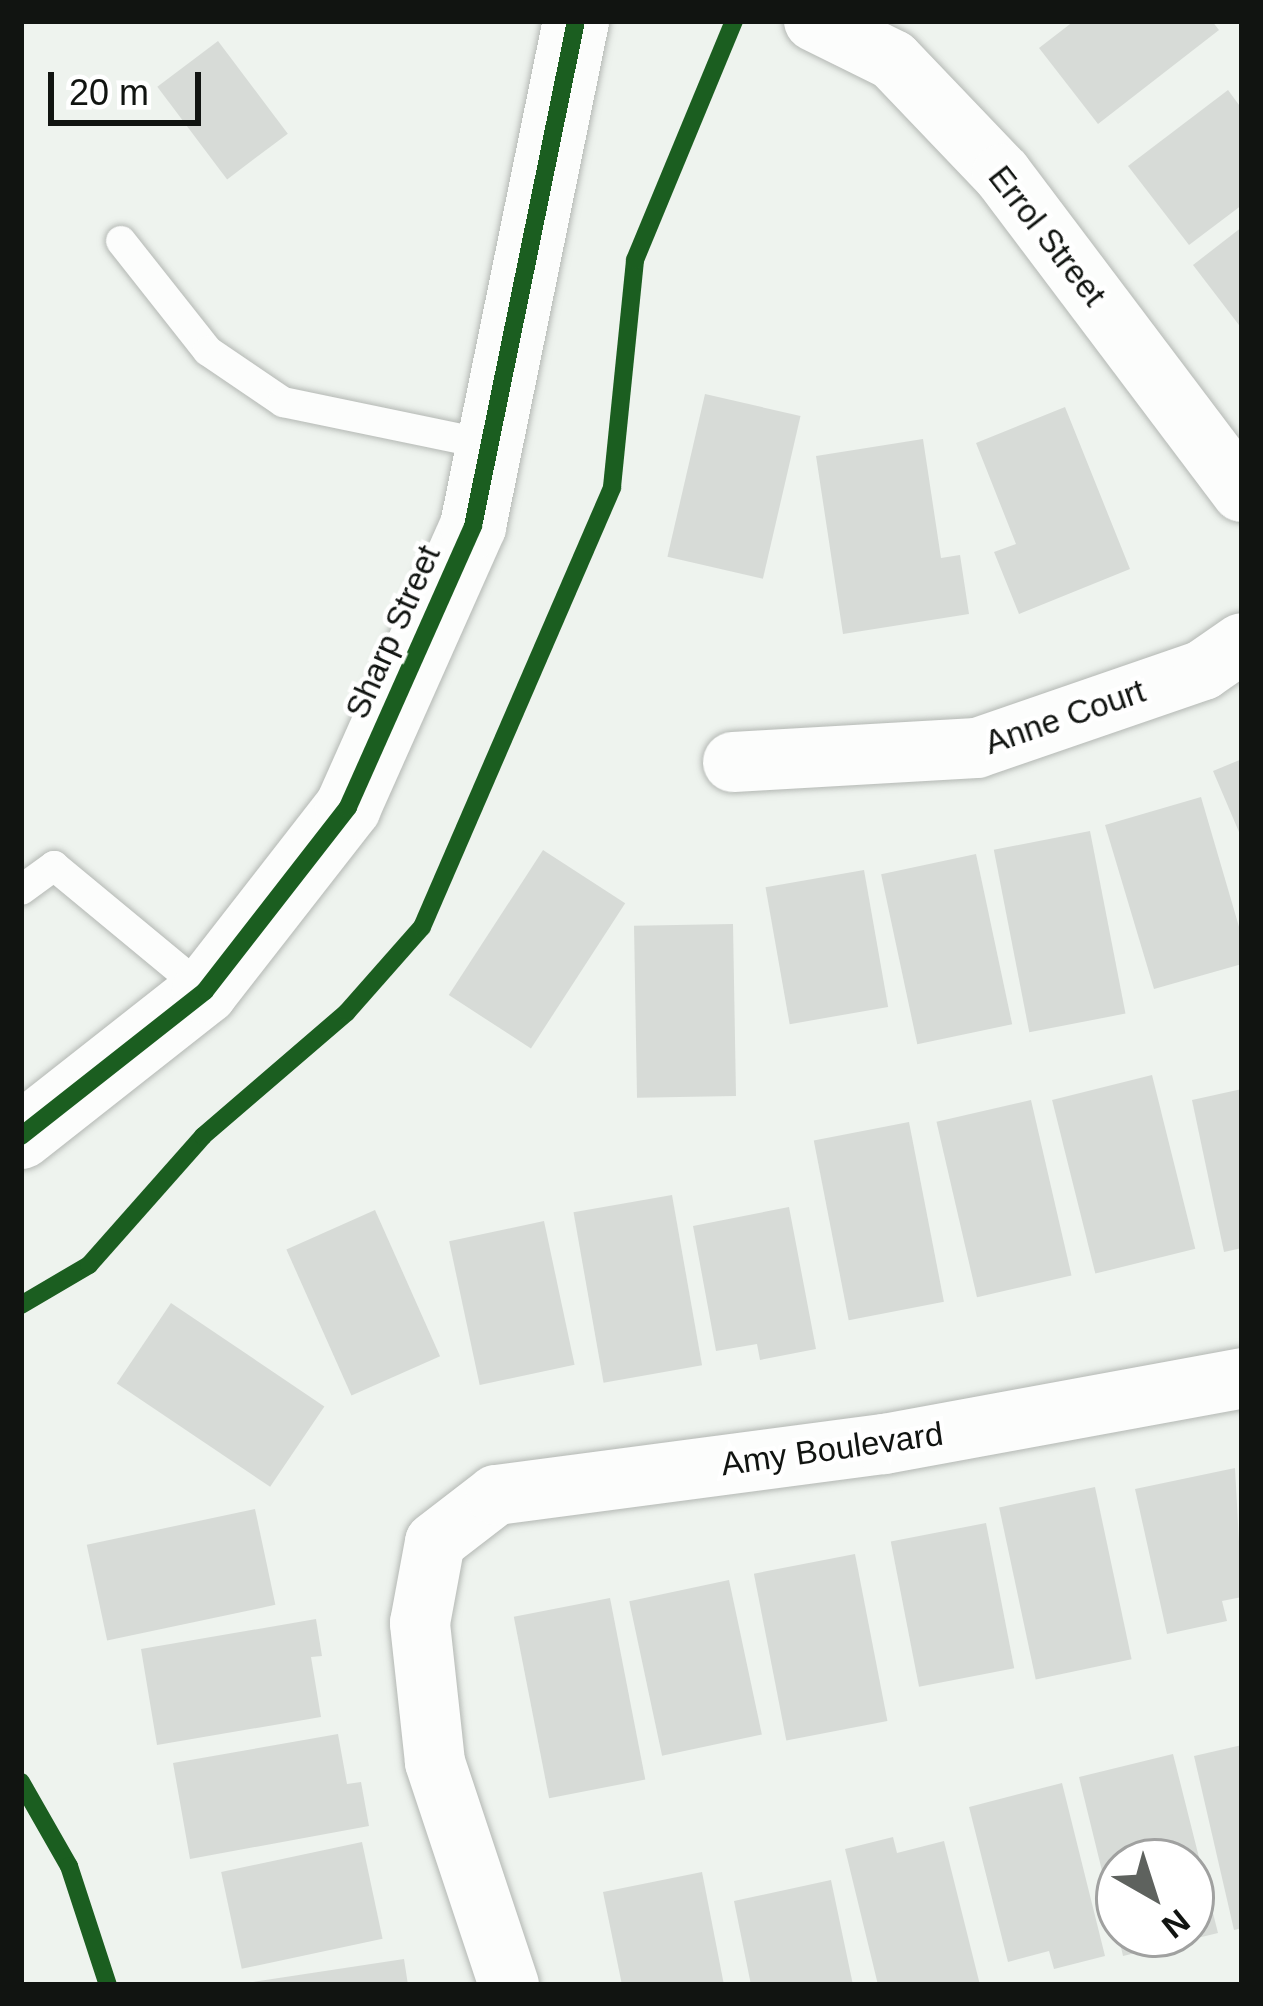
<!DOCTYPE html>
<html>
<head>
<meta charset="utf-8">
<style>
  body { margin:0 }
  #map { position:relative; width:1263px; height:2006px; overflow:hidden; background:#eef3ee; font-family:Helvetica,sans-serif }
  div>[style] { position:absolute }
  .building>* { inset:0; background:#d7dbd7; transform-origin:0 0 }
  .roads { filter:drop-shadow(0 0 3px #b4b8b4) drop-shadow(0 0 3px #b4b8b4) }
  .lane>* { height:30px; margin:-15px; padding:0 15px; transform-origin:15px; border-radius:15px; background:#fcfdfc }
  .street>* { height:60px; margin:-30px; padding:0 30px; transform-origin:30px; border-radius:30px; background:#fcfdfc }
  .secondary>* { height:66px; margin:-33px; padding:0 33px; transform-origin:33px; border-radius:33px; background:#fcfdfc }
  .cycleway>* { height:18px; margin:-9px; padding:0 9px; transform-origin:9px; border-radius:9px; background:#1b5e20 }
  span { translate:-50% -50%; white-space:nowrap; text-align:center; line-height:1.15; -webkit-text-stroke:9px #fff; paint-order:stroke }
  .street-label { font-size:33px; color:#111411 }
  .frame { position:absolute; inset:0; border:24px solid #111411; pointer-events:none }
  .north { position:absolute; left:1095px; top:1838px; width:120px; height:120px; box-sizing:border-box; background:#fff; border:3px solid #a0a1a0; border-radius:50%; rotate:141deg; font-size:33px; font-weight:700; line-height:48px; text-align:center; color:#111411 }
  .north::after { content:''; display:block; margin:auto; width:42px; height:54px; background:#5e625e; clip-path:polygon(50% 0,100% 100%,50% 72%,0 100%) }
  .scale { position:absolute; left:48px; top:72px; width:153px; height:54px; box-sizing:border-box; border:6px solid #111411; border-top:0; padding-left:15px; font-size:36px; line-height:42px; white-space:nowrap; color:#111411; -webkit-text-stroke:9px #fff; paint-order:stroke }
</style>
</head>
<body>
<div id="map">
  <div class="building">
    <div style="clip-path:polygon(1074px 21px,1212px 21px,1219px 30px,1098px 124px,1039px 48px)"></div>
    <div style="left:218px;top:41px;width:116px;height:76px;rotate:53deg"></div>
    <div style="clip-path:polygon(1228px 90px,1242px 109px,1242px 205px,1189px 245px,1128px 166px)"></div>
    <div style="clip-path:polygon(1242px 227px,1242px 329px,1193px 265px)"></div>
    <div style="left:705px;top:394px;width:98px;height:167px;rotate:13deg"></div>
    <div style="clip-path:polygon(1065px 407px,1130px 569px,1019px 614px,994px 552px,1016px 544px,976px 443px)"></div>
    <div style="clip-path:polygon(923px 439px,941px 558px,960px 555px,969px 614px,843px 634px,816px 456px)"></div>
    <div style="clip-path:polygon(1242px 759px,1242px 839px,1213px 771px)"></div>
    <div style="clip-path:polygon(1201px 797px,1242px 937px,1242px 964px,1154px 989px,1105px 825px)"></div>
    <div style="left:1090px;top:831px;width:186px;height:98px;rotate:79deg"></div>
    <div style="left:543px;top:850px;width:98px;height:173px;rotate:33deg"></div>
    <div style="left:976px;top:854px;width:174px;height:97px;rotate:78deg"></div>
    <div style="left:864px;top:870px;width:139px;height:100px;rotate:80deg"></div>
    <div style="left:733px;top:924px;width:172px;height:99px;rotate:89deg"></div>
    <div style="left:1152px;top:1075px;width:179px;height:103px;rotate:76deg"></div>
    <div style="clip-path:polygon(1242px 1089px,1242px 1248px,1224px 1252px,1192px 1100px)"></div>
    <div style="left:1031px;top:1100px;width:180px;height:97px;rotate:77deg"></div>
    <div style="left:909px;top:1122px;width:183px;height:97px;rotate:79deg"></div>
    <div style="left:672px;top:1195px;width:173px;height:100px;rotate:80deg"></div>
    <div style="clip-path:polygon(789px 1207px,816px 1349px,760px 1360px,757px 1344px,716px 1351px,693px 1226px)"></div>
    <div style="left:375px;top:1210px;width:160px;height:97px;rotate:66deg"></div>
    <div style="left:544px;top:1221px;width:147px;height:97px;rotate:78deg"></div>
    <div style="left:171px;top:1303px;width:185px;height:97px;rotate:34deg"></div>
    <div style="clip-path:polygon(1235px 1468px,1242px 1597px,1222px 1601px,1227px 1621px,1167px 1634px,1135px 1489px)"></div>
    <div style="left:1095px;top:1487px;width:176px;height:98px;rotate:78deg"></div>
    <div style="left:255px;top:1509px;width:98px;height:172px;rotate:78deg"></div>
    <div style="left:986px;top:1523px;width:148px;height:97px;rotate:79deg"></div>
    <div style="left:855px;top:1554px;width:170px;height:103px;rotate:79deg"></div>
    <div style="left:729px;top:1580px;width:158px;height:102px;rotate:78deg"></div>
    <div style="left:610px;top:1598px;width:185px;height:98px;rotate:79deg"></div>
    <div style="clip-path:polygon(316px 1619px,322px 1656px,311px 1657px,321px 1717px,157px 1745px,141px 1649px)"></div>
    <div style="clip-path:polygon(338px 1734px,347px 1784px,361px 1782px,369px 1826px,190px 1859px,173px 1763px)"></div>
    <div style="clip-path:polygon(1242px 1745px,1242px 1928px,1234px 1930px,1194px 1756px)"></div>
    <div style="clip-path:polygon(1173px 1754px,1218px 1933px,1123px 1956px,1118px 1934px,1191px 1934px,1191px 1862px,1119px 1862px,1117px 1932px,1079px 1777px)"></div>
    <div style="clip-path:polygon(1062px 1783px,1105px 1956px,1054px 1969px,1049px 1951px,1008px 1962px,969px 1807px)"></div>
    <div style="clip-path:polygon(893px 1837px,897px 1853px,944px 1841px,980px 1985px,878px 1985px,845px 1849px)"></div>
    <div style="left:362px;top:1842px;width:99px;height:144px;rotate:78deg"></div>
    <div style="clip-path:polygon(702px 1872px,724px 1985px,622px 1985px,603px 1892px)"></div>
    <div style="clip-path:polygon(831px 1880px,853px 1985px,751px 1985px,734px 1901px)"></div>
    <div style="clip-path:polygon(404px 1959px,408px 1985px,254px 1985px,253px 1982px)"></div>
  </div>
  <div class="roads">
    <div class="lane">
      <div style="left:121px;top:241px;width:140px;rotate:51.7deg"></div>
      <div style="left:208px;top:351px;width:91px;rotate:34.2deg"></div>
      <div style="left:283px;top:402px;width:211px;rotate:11.7deg"></div>
      <div style="left:21px;top:890px;width:41px;rotate:-36deg"></div>
      <div style="left:54px;top:866px;width:196px;rotate:39.6deg"></div>
    </div>
    <div class="street">
      <div style="left:814px;top:21px;width:88px;rotate:26.3deg"></div>
      <div style="left:893px;top:60px;width:158px;rotate:46.3deg"></div>
      <div style="left:1002px;top:174px;width:398px;rotate:53deg"></div>
      <div style="left:733px;top:762px;width:244px;rotate:-3.3deg"></div>
      <div style="left:977px;top:748px;width:239px;rotate:-19deg"></div>
      <div style="left:1203px;top:670px;width:47px;rotate:-34.7deg"></div>
      <div style="left:509px;top:1985px;width:235px;rotate:-108.4deg"></div>
      <div style="left:435px;top:1762px;width:140px;rotate:-96.2deg"></div>
      <div style="left:420px;top:1623px;width:82px;rotate:-79.5deg"></div>
      <div style="left:435px;top:1542px;width:77px;rotate:-37.6deg"></div>
      <div style="left:496px;top:1495px;width:391px;rotate:-7.5deg"></div>
      <div style="left:884px;top:1444px;width:364px;rotate:-10.4deg"></div>
    </div>
    <div class="secondary">
      <div style="left:21px;top:1136px;width:234px;rotate:-38.2deg"></div>
      <div style="left:205px;top:991px;width:233px;rotate:-52.1deg"></div>
      <div style="left:348px;top:807px;width:308px;rotate:-66deg"></div>
      <div style="left:473px;top:526px;width:515px;rotate:-78.47deg"></div>
    </div>
  </div>
  <div class="cycleway">
    <div style="left:21px;top:1136px;width:234px;rotate:-38.2deg"></div>
    <div style="left:205px;top:991px;width:233px;rotate:-52.1deg"></div>
    <div style="left:348px;top:807px;width:308px;rotate:-66deg"></div>
    <div style="left:473px;top:526px;width:515px;rotate:-78.47deg"></div>
    <div style="left:21px;top:1305px;width:79px;rotate:-30.5deg"></div>
    <div style="left:89px;top:1265px;width:172px;rotate:-48.5deg"></div>
    <div style="left:203px;top:1136px;width:190px;rotate:-40.7deg"></div>
    <div style="left:347px;top:1012px;width:113px;rotate:-48.6deg"></div>
    <div style="left:422px;top:927px;width:479px;rotate:-66.6deg"></div>
    <div style="left:612px;top:487px;width:228px;rotate:-84.2deg"></div>
    <div style="left:635px;top:260px;width:259px;rotate:-67.5deg"></div>
    <div style="left:21px;top:1782px;width:97px;rotate:60.3deg"></div>
    <div style="left:69px;top:1866px;width:125px;rotate:71.9deg"></div>
  </div>
  <div class="street-label">
    <span style="left:1047px;top:236px;rotate:52deg">Errol Street</span>
    <span style="left:393px;top:632px;rotate:-66deg">Sharp Street</span>
    <span style="left:1065px;top:717px;rotate:-19deg">Anne Court</span>
    <span style="left:832px;top:1449px;rotate:-8deg">Amy Boulevard</span>
  </div>
  <div class="frame"></div>
  <div class="north">N</div>
  <div class="scale">20 m</div>
</div>
</body>
</html>
